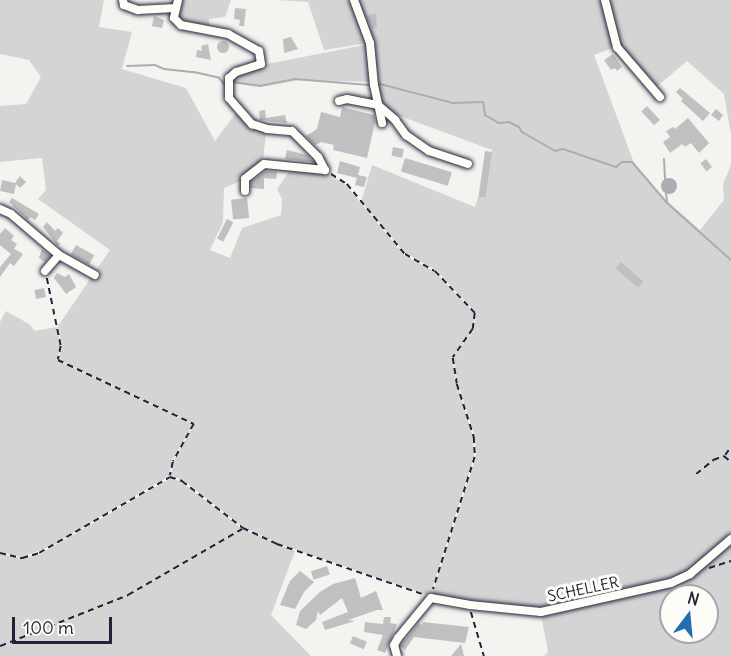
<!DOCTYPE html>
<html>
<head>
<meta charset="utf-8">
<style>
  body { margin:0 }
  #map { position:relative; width:731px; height:656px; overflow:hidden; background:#f4f3ef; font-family:Delius,sans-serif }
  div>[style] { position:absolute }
  .green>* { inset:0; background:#d5d4d5 }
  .water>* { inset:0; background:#acacb2 }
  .round { border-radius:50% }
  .stream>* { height:2px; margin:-1px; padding:0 1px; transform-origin:1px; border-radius:1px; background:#acacb2 }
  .building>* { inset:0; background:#c0bfc2; transform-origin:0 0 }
  .path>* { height:1.5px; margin-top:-0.75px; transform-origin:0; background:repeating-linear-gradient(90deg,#22223b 0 6px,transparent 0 10.5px) }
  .roads { filter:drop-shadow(0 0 2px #22223b) drop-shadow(0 0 2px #22223b) }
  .minor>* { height:8px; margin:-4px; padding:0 4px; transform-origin:4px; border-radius:4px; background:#fdfcf7 }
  span { translate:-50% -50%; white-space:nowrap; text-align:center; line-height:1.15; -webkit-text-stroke:6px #fdfcf7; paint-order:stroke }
  .street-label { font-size:15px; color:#22223b }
  .north { position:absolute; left:659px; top:584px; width:60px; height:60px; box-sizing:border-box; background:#fdfcf7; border:2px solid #a5a5ac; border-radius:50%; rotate:16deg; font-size:16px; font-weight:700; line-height:24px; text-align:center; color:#22223b }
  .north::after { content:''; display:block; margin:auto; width:21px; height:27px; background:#1f6fb2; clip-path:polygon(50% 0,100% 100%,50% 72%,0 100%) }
  .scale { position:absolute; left:12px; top:617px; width:100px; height:27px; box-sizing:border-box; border:3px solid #22223b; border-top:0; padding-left:8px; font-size:18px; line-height:21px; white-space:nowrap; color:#22223b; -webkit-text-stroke:4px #fdfcf7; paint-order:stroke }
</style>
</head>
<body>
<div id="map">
  <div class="green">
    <div style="clip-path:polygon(0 0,104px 0,99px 27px,132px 32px,122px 69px,186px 88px,215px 141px,238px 110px,266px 132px,263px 162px,243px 180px,224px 188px,223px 222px,210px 250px,230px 258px,242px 228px,281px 215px,282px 199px,277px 189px,291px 169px,325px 172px,346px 185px,404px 255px,434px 271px,475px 313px,473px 330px,452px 359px,457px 384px,473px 437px,474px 457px,430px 596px,277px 543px,244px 528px,183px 480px,171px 476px,173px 462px,194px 424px,58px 360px,62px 347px,58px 326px,110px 250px,38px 199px,46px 190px,42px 158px,0 162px,0 106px,26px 104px,41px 77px,29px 60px,0 54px)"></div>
    <div style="clip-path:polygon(182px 0,231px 0,225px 17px,209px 19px,209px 25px,186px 23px,177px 15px)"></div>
    <div style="clip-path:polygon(276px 0,354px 0,369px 43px,324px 50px,308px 2px)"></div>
    <div style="clip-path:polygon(355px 0,604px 0,615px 47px,594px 55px,634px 163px,666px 200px,700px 230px,724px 200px,723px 184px,731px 165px,731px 536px,694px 568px,671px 580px,541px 611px,431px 597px,476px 457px,475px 437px,458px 384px,453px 358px,474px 330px,476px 313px,436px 270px,405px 253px,361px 202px,372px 165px,475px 207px,492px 150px,381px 109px)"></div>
    <div style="clip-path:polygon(606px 0,731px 0,731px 135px,724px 94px,687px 61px,654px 89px,617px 47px)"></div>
    <div style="clip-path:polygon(369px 44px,372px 82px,300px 80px,262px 87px,229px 81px,230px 79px,262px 65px)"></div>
    <div style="clip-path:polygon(6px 311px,29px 324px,35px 331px,57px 327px,61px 347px,57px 360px,193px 424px,172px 461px,169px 476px,54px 545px,22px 557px,0 552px,0 322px)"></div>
    <div style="clip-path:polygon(171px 478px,182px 482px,241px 528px,295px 551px,271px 615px,311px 656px,0 656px,0 554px,22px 558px,40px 554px)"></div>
    <div style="clip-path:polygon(evenodd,731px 542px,731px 656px,544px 656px,548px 652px,541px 614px,663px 588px,731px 542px,671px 596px,707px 596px,707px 632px,671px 632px,671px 596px)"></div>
  </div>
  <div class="water">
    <div class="round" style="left:661px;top:178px;width:16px;height:16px"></div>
  </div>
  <div class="stream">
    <div style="left:127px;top:66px;width:28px;rotate:-2deg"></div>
    <div style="left:155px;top:65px;width:10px;rotate:24deg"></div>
    <div style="left:164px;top:69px;width:30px;rotate:6deg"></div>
    <div style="left:194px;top:72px;width:26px;rotate:13deg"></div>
    <div style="left:219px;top:78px;width:8px;rotate:50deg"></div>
    <div style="left:232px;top:82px;width:27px;rotate:8deg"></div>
    <div style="left:259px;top:86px;width:36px;rotate:-11deg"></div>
    <div style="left:294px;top:79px;width:75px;rotate:4.6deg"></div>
    <div style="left:380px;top:84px;width:75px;rotate:14.6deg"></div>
    <div style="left:453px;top:103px;width:30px;rotate:-2deg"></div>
    <div style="left:483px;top:102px;width:13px;rotate:81deg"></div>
    <div style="left:485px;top:115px;width:16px;rotate:30deg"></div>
    <div style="left:499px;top:123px;width:10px;rotate:-6deg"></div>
    <div style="left:509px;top:122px;width:11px;rotate:27deg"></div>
    <div style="left:519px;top:127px;width:6px;rotate:59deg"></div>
    <div style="left:522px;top:132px;width:38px;rotate:30deg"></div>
    <div style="left:555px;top:151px;width:8px;rotate:-14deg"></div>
    <div style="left:563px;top:149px;width:56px;rotate:18.8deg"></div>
    <div style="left:616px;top:167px;width:8px;rotate:-40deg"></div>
    <div style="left:622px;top:162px;width:10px"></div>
    <div style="left:632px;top:162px;width:54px;rotate:49.5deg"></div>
    <div style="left:664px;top:159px;width:21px;rotate:87deg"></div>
    <div style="left:666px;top:192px;width:11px;rotate:85deg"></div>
    <div style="left:667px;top:203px;width:86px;rotate:41.7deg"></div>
  </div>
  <div class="building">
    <div style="clip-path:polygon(235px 8px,246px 9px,244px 26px,239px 26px,240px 20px,234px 19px)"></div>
    <div style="clip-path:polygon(376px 13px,377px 27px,372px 29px,367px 16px)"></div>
    <div style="clip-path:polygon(154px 16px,164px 20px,162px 28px,152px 26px)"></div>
    <div style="clip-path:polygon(291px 37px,298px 49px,284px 53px,283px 39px)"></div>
    <div class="round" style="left:217px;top:41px;width:12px;height:12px"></div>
    <div style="clip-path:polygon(208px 44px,211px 60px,196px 57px,197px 50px,202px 51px,201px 46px)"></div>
    <div style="clip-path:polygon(613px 54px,622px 67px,617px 71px,615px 68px,611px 70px,604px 60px)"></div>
    <div style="clip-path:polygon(680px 88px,710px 113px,703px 121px,681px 101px,683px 99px,676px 92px)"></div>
    <div style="left:647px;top:106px;width:19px;height:8px;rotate:47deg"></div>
    <div style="clip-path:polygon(342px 107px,374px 115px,375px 122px,367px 158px,333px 150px,334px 145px,321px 142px,315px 145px,306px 136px,317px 129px,321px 112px,340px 117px)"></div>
    <div style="clip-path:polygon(716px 109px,723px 115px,719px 121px,711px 115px)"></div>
    <div style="clip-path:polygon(265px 110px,266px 118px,285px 115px,287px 123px,260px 120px,259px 111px)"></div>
    <div style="clip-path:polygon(688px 118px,709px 143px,699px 153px,691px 143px,685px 147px,682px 144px,670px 153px,663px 142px,670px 137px,666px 131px,673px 127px,675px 129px)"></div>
    <div style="left:393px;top:147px;width:11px;height:9px;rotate:10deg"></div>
    <div style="clip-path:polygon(287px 150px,307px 155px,314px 162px,285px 159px)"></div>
    <div style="left:485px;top:151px;width:7px;height:46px;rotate:8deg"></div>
    <div style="left:405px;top:158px;width:49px;height:14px;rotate:17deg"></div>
    <div style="left:706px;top:159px;width:10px;height:7px;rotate:53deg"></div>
    <div style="clip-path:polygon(340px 161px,360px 167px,358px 175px,367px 177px,364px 187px,355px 185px,357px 178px,337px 173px)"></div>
    <div style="clip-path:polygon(266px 171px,277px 172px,276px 179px,264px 178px,264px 189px,251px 188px,251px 182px)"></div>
    <div style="clip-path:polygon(20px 176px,26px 182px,20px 188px,16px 184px,14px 194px,0 191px,2px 180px,15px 183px)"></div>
    <div style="clip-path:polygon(12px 198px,39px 214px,35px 220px,30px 217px,28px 220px,9px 202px)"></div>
    <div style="left:247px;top:198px;width:20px;height:16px;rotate:84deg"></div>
    <div style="left:227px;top:219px;width:7px;height:22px;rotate:27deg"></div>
    <div style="clip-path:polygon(47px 222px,55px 231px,58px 228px,63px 233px,57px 241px,60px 244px,58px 246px,43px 227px)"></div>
    <div style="clip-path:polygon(5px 228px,14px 236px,11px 240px,17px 244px,14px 249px,23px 254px,14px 266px,10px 263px,0 277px,0 267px,11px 254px,0 245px,0 234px)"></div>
    <div style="left:76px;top:245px;width:21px;height:11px;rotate:29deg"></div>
    <div style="clip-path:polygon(42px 249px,50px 256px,45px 262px,39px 258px)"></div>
    <div style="left:621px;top:262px;width:30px;height:8px;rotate:42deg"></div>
    <div style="clip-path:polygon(57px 273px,65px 277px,69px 274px,76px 287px,66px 294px,54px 278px)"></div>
    <div style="left:44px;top:288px;width:9px;height:10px;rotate:77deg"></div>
    <div style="left:327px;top:566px;width:9px;height:17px;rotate:72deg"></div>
    <div style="clip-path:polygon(300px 571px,314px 582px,304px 592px,295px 609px,280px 605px,290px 581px)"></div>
    <div style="clip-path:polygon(355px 578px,361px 598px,376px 591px,383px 610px,377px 610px,348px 620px,355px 621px,325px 630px,322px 622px,348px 612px,342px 598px,320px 615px,318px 611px,316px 620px,306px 629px,296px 625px,300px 611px,320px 592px,333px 584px)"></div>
    <div style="clip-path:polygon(384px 617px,391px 617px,390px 623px,397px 624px,385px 653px,377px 650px,383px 635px,364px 632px,365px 622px,383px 624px)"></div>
    <div style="clip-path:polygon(423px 622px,469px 627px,465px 643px,414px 637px,405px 650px,401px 646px,403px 642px,419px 623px,422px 625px)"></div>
    <div style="left:353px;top:636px;width:15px;height:8px;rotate:23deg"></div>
    <div style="clip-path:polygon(461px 644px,464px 656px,451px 656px)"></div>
  </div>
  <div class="path">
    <div style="left:331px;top:174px;width:19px;rotate:32deg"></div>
    <div style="left:347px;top:184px;width:91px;rotate:50.4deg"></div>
    <div style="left:405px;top:254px;width:34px;rotate:30deg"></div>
    <div style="left:435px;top:271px;width:58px;rotate:46.4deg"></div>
    <div style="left:475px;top:313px;width:16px;rotate:97deg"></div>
    <div style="left:473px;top:329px;width:35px;rotate:125deg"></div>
    <div style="left:453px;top:358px;width:26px;rotate:81deg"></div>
    <div style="left:457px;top:384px;width:56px;rotate:72.2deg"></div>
    <div style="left:474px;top:437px;width:20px;rotate:87deg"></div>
    <div style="left:475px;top:457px;width:139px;rotate:107.5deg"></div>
    <div style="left:47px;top:278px;width:69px;rotate:78.4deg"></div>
    <div style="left:61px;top:346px;width:14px;rotate:102deg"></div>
    <div style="left:58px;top:360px;width:150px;rotate:25.2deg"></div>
    <div style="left:194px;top:424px;width:43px;rotate:118.9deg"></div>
    <div style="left:173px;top:462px;width:14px;rotate:102deg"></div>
    <div style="left:725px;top:455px;width:10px;rotate:-53deg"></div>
    <div style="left:696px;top:474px;width:22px;rotate:-39deg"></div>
    <div style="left:713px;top:460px;width:12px;rotate:-20deg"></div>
    <div style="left:724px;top:456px;width:9px;rotate:41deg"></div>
    <div style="left:0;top:553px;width:23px;rotate:13deg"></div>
    <div style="left:22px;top:558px;width:18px;rotate:-16deg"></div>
    <div style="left:39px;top:553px;width:151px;rotate:-30.1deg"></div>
    <div style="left:170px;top:477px;width:13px;rotate:18deg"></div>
    <div style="left:182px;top:481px;width:77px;rotate:37.6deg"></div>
    <div style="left:243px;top:528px;width:38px;rotate:25deg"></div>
    <div style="left:277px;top:544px;width:157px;rotate:19deg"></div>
    <div style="left:709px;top:568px;width:23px;rotate:-18deg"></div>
    <div style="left:471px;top:612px;width:46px;rotate:73.5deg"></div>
    <div style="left:0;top:646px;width:138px;rotate:-21.7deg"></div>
    <div style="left:128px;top:595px;width:132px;rotate:-30.1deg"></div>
  </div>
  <div class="roads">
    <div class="minor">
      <div style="left:123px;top:0;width:5px;rotate:79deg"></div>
      <div style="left:124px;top:5px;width:15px;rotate:20deg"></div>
      <div style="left:138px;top:10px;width:38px;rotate:-3deg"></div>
      <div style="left:178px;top:0;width:18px;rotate:103deg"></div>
      <div style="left:174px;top:18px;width:10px;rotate:45deg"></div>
      <div style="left:181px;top:25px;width:48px;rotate:10.8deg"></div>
      <div style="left:228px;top:34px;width:35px;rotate:29deg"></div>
      <div style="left:259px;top:51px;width:13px;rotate:81deg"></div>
      <div style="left:261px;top:64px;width:26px;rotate:162deg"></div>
      <div style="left:236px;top:72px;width:9px;rotate:139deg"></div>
      <div style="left:229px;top:78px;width:20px;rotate:90deg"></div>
      <div style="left:229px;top:98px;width:35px;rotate:49deg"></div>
      <div style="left:252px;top:124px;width:16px;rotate:18deg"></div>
      <div style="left:267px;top:129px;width:25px;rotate:5deg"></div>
      <div style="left:292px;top:131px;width:37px;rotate:45deg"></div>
      <div style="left:318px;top:157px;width:15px;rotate:62deg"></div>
      <div style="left:325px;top:170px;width:61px;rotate:-174.4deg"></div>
      <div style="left:264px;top:164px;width:24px;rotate:142deg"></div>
      <div style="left:245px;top:179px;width:12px;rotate:90deg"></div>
      <div style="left:354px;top:0;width:46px;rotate:69.6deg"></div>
      <div style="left:370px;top:43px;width:42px;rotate:84.6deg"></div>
      <div style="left:374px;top:85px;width:39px;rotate:78deg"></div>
      <div style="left:605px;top:0;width:49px;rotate:75.7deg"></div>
      <div style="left:617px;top:47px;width:66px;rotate:49.3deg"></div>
      <div style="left:339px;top:101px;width:8px;rotate:-14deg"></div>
      <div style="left:347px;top:99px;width:32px;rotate:11deg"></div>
      <div style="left:378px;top:105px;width:23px;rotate:41deg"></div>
      <div style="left:395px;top:120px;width:19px;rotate:54deg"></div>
      <div style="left:406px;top:135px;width:28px;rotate:35deg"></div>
      <div style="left:429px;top:151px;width:41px;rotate:18.4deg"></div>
      <div style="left:0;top:209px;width:12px;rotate:24deg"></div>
      <div style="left:11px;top:214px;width:63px;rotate:40.5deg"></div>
      <div style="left:59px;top:255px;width:41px;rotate:29.1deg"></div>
      <div style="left:45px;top:271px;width:21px;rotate:-49deg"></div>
      <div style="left:397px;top:656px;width:11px;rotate:-105deg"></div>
      <div style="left:394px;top:645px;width:8px;rotate:-60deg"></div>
      <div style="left:398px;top:638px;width:52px;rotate:-50.5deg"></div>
      <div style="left:431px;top:598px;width:40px;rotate:10deg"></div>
      <div style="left:470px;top:605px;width:71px;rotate:5.6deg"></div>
      <div style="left:541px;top:612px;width:133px;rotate:-12.6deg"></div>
      <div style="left:671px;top:583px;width:21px;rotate:-25deg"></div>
      <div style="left:690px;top:574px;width:54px;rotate:-40.5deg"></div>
    </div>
  </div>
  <div class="street-label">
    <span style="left:583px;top:589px;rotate:-12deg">SCHELLER</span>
  </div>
  <div class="north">N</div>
  <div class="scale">100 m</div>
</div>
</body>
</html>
